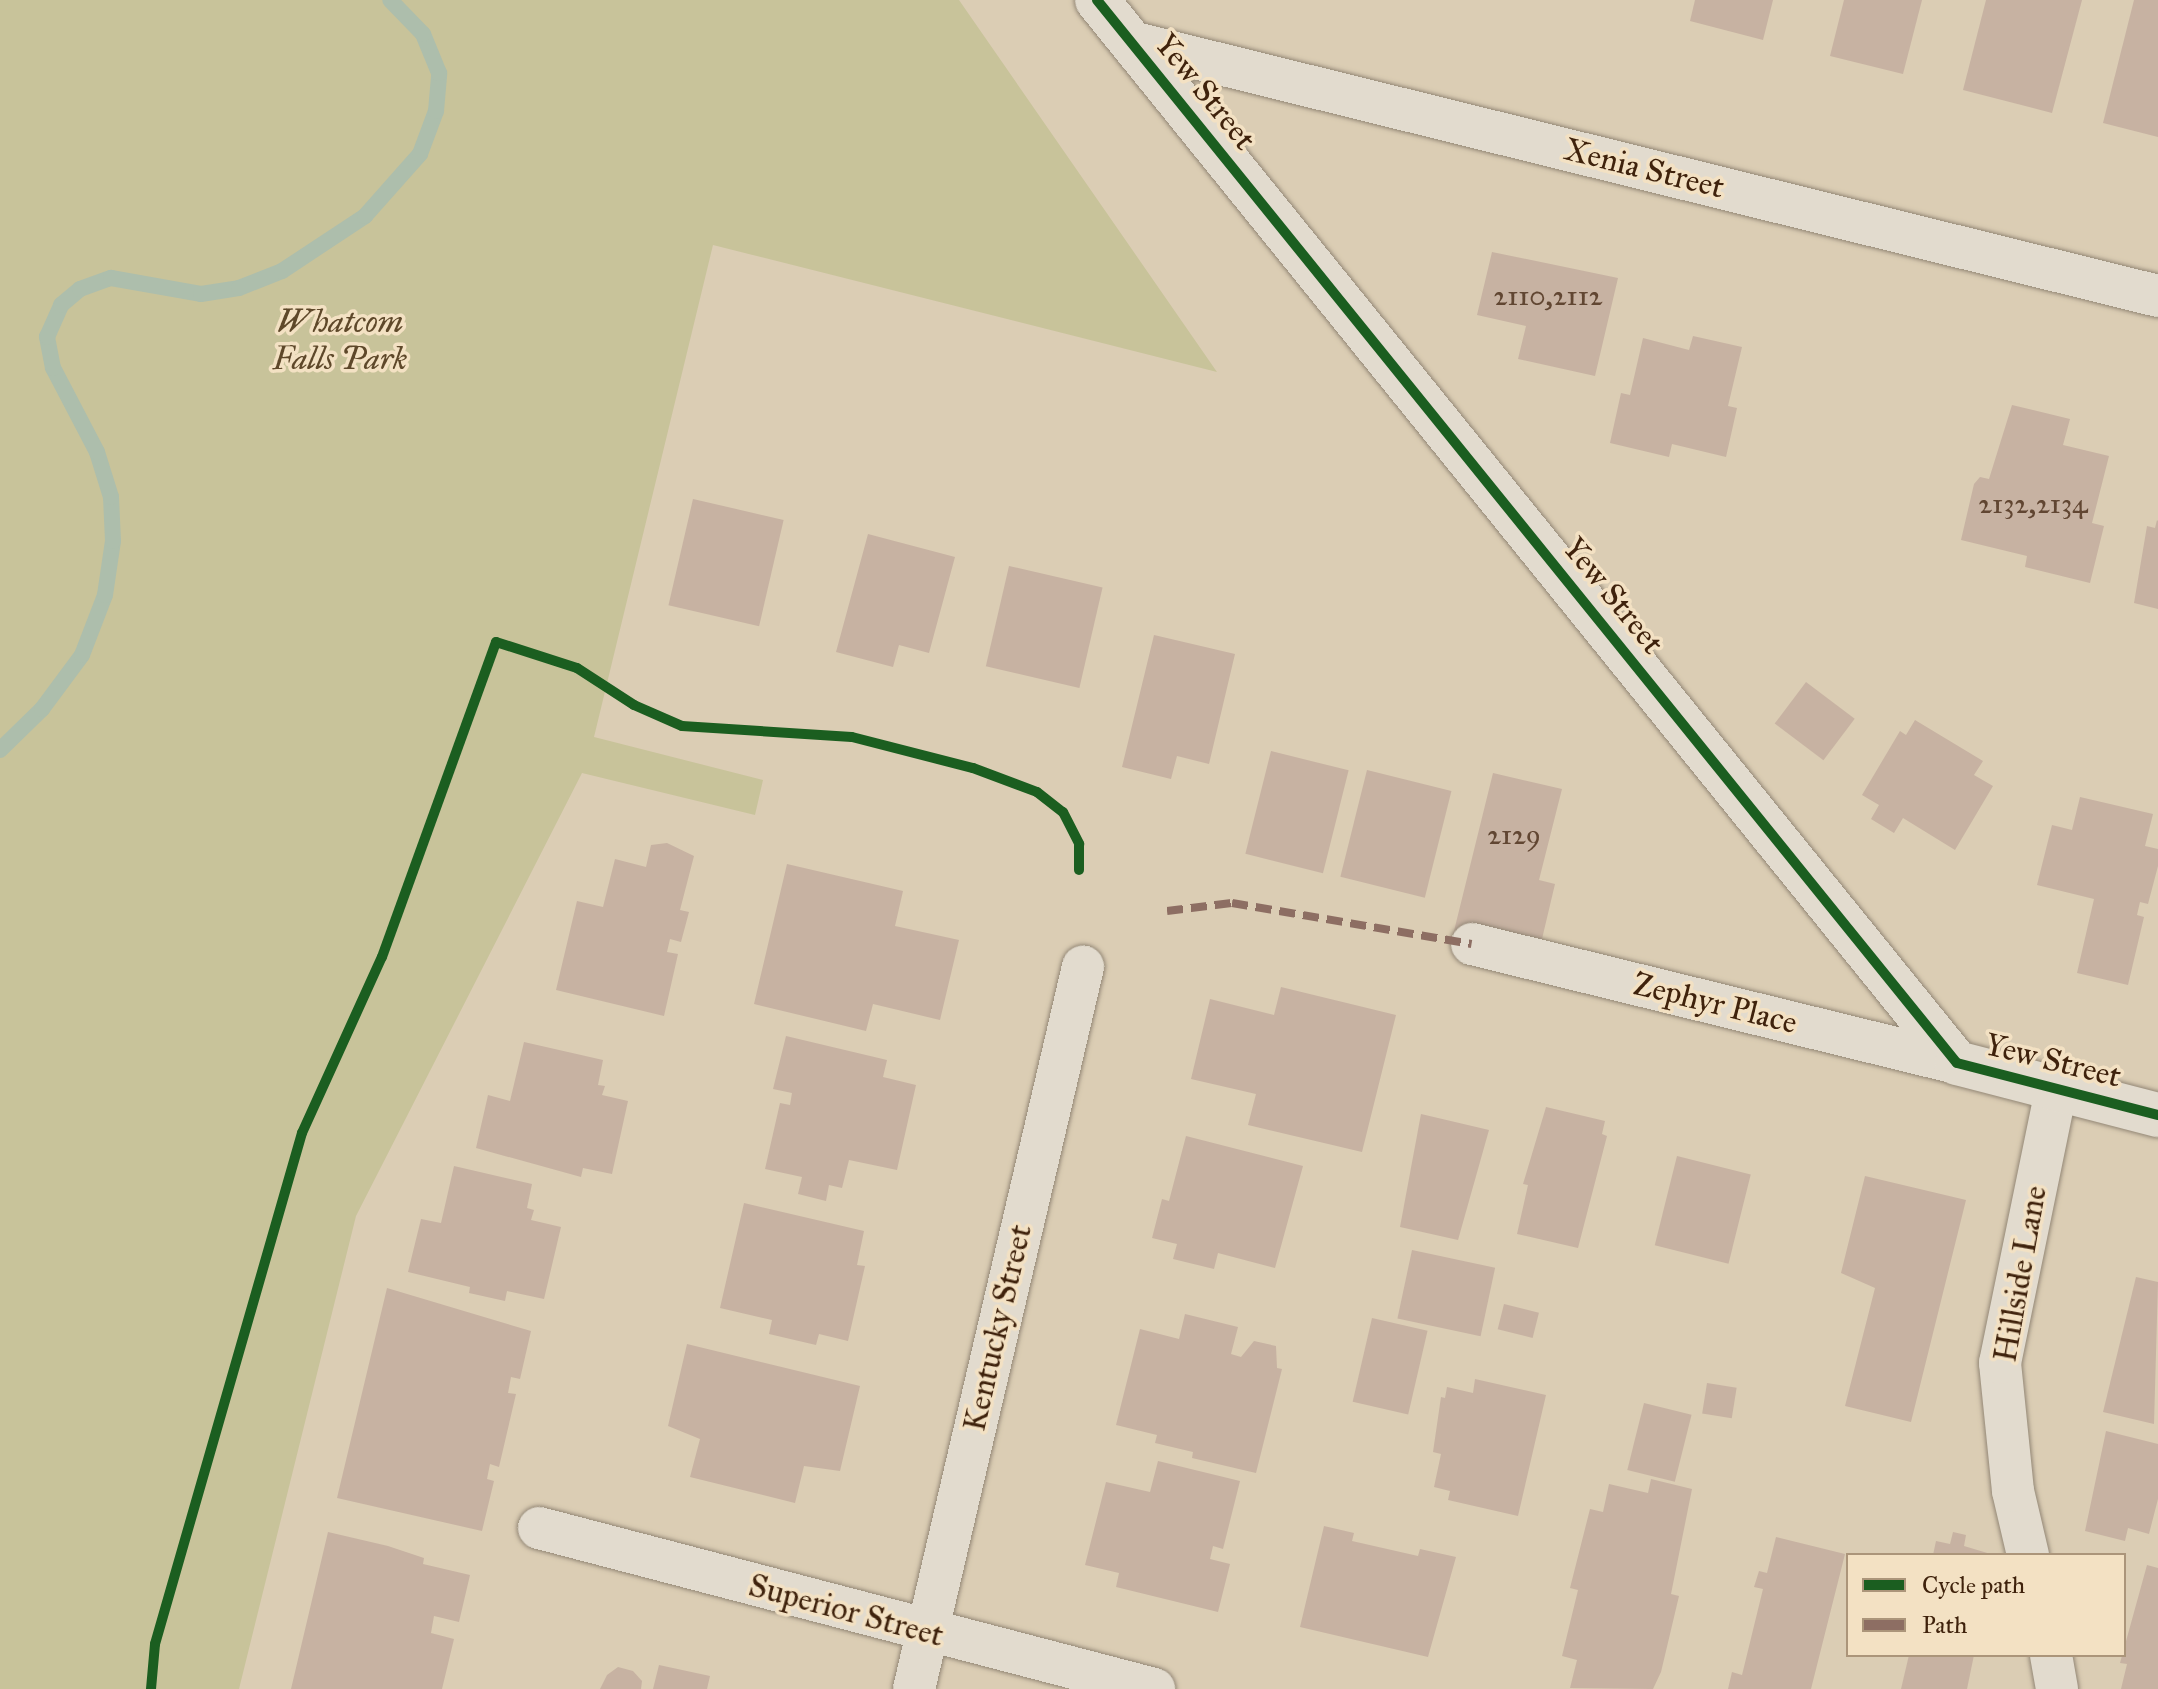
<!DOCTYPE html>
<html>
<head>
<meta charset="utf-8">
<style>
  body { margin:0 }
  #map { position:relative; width:2158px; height:1689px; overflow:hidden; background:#dbcdb4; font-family:"IM FELL Great Primer",serif }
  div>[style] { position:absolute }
  .green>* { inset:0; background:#c8c39a }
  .stream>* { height:16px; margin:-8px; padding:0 8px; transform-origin:8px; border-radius:8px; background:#adbeac }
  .building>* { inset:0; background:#c7b2a2; transform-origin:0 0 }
  .roads { filter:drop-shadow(0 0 2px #938776) drop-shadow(0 0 2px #938776) }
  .street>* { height:42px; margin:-21px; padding:0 21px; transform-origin:21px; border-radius:21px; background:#e2dbce }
  .secondary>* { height:44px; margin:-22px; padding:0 22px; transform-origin:22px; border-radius:22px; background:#e2dbce }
  .quiet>* { height:8px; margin-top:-4px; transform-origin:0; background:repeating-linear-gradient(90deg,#8d6e63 0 16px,transparent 0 24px) }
  .cycleway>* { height:10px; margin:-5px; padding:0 5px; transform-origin:5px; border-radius:5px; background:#1b5e20 }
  span { translate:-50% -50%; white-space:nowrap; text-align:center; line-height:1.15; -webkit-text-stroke:7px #f3e1c3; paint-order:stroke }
  .number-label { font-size:28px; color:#614632 }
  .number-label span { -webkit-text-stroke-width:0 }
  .street-label { font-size:32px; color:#3f220c }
  .park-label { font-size:32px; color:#5e482a; font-style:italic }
  .legend { position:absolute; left:1846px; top:1553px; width:280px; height:104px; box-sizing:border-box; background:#f3e1c3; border:2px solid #ab957a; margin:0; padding:10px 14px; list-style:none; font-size:24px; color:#3f220c }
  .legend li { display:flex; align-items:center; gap:16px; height:40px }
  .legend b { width:40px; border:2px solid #ab957a }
</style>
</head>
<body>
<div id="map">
  <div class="green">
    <div style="clip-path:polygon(0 0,959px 0,1217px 372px,713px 245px,594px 737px,763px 780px,755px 815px,582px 773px,356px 1216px,239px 1689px,0 1689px)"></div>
  </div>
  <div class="stream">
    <div style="left:0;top:750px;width:59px;rotate:-44.3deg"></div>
    <div style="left:42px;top:709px;width:67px;rotate:-53.5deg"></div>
    <div style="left:82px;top:655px;width:64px;rotate:-69deg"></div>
    <div style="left:105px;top:595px;width:55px;rotate:-81.6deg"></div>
    <div style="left:113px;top:541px;width:44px;rotate:-92.6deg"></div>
    <div style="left:111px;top:497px;width:47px;rotate:-107.3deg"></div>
    <div style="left:97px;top:452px;width:95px;rotate:-117.6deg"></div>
    <div style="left:53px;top:368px;width:32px;rotate:-101deg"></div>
    <div style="left:47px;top:337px;width:35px;rotate:-66deg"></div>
    <div style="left:61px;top:305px;width:25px;rotate:-40deg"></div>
    <div style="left:80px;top:289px;width:33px;rotate:-20deg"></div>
    <div style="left:111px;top:278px;width:91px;rotate:10.1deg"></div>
    <div style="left:201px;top:294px;width:38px;rotate:-9deg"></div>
    <div style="left:239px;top:288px;width:46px;rotate:-21.6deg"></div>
    <div style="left:282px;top:271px;width:100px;rotate:-33.5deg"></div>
    <div style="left:365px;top:216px;width:83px;rotate:-48.4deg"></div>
    <div style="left:420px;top:154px;width:46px;rotate:-69.6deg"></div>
    <div style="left:436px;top:111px;width:38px;rotate:-85deg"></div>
    <div style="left:439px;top:73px;width:42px;rotate:-112.3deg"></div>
    <div style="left:423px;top:34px;width:47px;rotate:-134.1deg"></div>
  </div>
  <div class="building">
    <div style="clip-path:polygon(1695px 0,1773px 0,1763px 40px,1690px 21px)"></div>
    <div style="clip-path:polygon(1844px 0,1922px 0,1903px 74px,1830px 56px)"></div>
    <div style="clip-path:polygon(1986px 0,2082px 0,2052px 113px,1963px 90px)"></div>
    <div style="clip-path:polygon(2134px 0,2158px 0,2158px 137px,2103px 123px)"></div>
    <div style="clip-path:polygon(1492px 252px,1618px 278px,1595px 376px,1518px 359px,1526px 326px,1477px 315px)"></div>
    <div style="clip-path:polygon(1693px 336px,1742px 347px,1728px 406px,1737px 408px,1726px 457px,1672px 444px,1669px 457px,1610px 443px,1621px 393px,1630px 395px,1643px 338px,1689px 350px)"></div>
    <div style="clip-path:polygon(2012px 405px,2070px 419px,2063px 445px,2109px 456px,2092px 523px,2104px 526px,2090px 583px,2025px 567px,2027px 556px,1961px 540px,1974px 484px,1980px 477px,1989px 479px)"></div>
    <div style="left:693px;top:499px;width:93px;height:109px;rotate:13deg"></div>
    <div style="clip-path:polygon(2157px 520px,2158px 521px,2158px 609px,2134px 603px,2147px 526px,2155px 528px)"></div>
    <div style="clip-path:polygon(868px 534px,955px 557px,929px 653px,899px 645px,893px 667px,836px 652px)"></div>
    <div style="left:1009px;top:566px;width:96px;height:103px;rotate:13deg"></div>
    <div style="clip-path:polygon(1154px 635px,1235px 654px,1209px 764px,1177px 756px,1171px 779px,1122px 767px)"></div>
    <div style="left:1806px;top:682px;width:61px;height:52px;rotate:37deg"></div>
    <div style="clip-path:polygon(1915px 720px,1983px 761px,1974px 775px,1993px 786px,1955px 850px,1903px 818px,1894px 833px,1871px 819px,1879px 805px,1862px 795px,1900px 731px,1906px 735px)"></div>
    <div style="left:1271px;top:751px;width:80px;height:106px;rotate:14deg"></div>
    <div style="left:1367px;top:770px;width:87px;height:110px;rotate:14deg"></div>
    <div style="clip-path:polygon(1493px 773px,1562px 789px,1539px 880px,1555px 884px,1537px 960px,1452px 939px)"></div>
    <div style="clip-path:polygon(2080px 797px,2153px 814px,2145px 846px,2158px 849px,2158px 866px,2148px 904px,2140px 902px,2137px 915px,2144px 917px,2128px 985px,2077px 973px,2094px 899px,2037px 885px,2052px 825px,2072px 830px)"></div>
    <div style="clip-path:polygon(667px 843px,694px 856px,680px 910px,689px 912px,681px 942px,670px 939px,667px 952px,678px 954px,664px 1016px,556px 990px,577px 901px,603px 907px,615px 859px,646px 867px,651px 845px)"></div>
    <div style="clip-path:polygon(787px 864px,903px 891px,895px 926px,959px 940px,940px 1020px,873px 1004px,866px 1031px,754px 1004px)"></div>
    <div style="clip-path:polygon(1281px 987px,1396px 1015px,1362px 1152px,1248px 1125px,1256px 1094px,1191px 1079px,1210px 999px,1274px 1015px)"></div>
    <div style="clip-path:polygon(786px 1036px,887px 1060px,883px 1077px,916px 1085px,897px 1170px,849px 1160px,842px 1188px,829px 1185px,826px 1201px,798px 1194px,802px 1177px,765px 1169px,780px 1103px,790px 1105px,792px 1093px,773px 1089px)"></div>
    <div style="clip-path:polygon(524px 1042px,603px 1060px,598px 1085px,605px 1086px,602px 1095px,628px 1101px,612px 1174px,583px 1168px,581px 1177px,476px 1148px,488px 1095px,510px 1101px)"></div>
    <div style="clip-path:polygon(1546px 1107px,1605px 1121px,1602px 1134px,1607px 1136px,1578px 1248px,1517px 1234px,1528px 1185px,1523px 1184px)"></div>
    <div style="clip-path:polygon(1421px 1114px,1489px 1130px,1458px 1240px,1400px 1227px)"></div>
    <div style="clip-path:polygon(1186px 1136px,1303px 1166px,1275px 1268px,1218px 1253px,1214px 1269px,1173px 1259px,1177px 1244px,1152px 1238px,1162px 1199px,1169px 1201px)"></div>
    <div style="left:1677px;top:1156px;width:76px;height:92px;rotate:14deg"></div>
    <div style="clip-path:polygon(454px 1166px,532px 1184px,527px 1208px,534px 1210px,531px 1220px,561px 1227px,544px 1299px,507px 1291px,505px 1301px,469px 1293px,470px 1287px,408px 1272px,421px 1219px,441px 1223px)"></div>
    <div style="clip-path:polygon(1865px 1176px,1966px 1200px,1911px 1422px,1845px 1406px,1875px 1288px,1841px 1273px)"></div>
    <div style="clip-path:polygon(744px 1203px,864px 1231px,857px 1265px,865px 1266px,848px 1341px,819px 1334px,816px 1345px,769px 1334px,772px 1320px,720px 1308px)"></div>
    <div style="left:1412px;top:1250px;width:85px;height:70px;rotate:12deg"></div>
    <div style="clip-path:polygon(2136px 1277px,2158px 1282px,2154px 1424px,2103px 1412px)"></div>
    <div style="clip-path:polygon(387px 1288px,531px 1331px,520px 1379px,511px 1377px,508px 1393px,516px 1394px,499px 1467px,490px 1464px,487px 1479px,494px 1481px,482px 1531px,337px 1498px)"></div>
    <div style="left:1504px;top:1304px;width:36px;height:26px;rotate:14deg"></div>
    <div style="clip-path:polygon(1185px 1314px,1238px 1327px,1231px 1354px,1241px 1357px,1254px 1341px,1276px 1346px,1277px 1368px,1282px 1369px,1256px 1473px,1192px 1458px,1193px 1452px,1155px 1443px,1157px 1435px,1116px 1425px,1140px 1329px,1179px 1339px)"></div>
    <div style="left:1372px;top:1318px;width:57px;height:86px;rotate:13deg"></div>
    <div style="clip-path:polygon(687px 1344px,860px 1386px,840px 1471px,804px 1466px,795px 1503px,690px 1477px,700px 1439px,668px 1426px)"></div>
    <div style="clip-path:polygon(1475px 1379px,1546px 1395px,1518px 1516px,1448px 1500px,1450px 1491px,1434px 1487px,1441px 1454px,1433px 1452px,1441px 1397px,1445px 1398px,1447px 1387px,1473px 1393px)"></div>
    <div style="left:1707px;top:1383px;width:30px;height:31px;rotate:9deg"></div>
    <div style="left:1644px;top:1403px;width:49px;height:69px;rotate:14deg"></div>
    <div style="clip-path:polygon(2106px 1431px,2158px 1444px,2158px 1499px,2149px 1534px,2128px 1528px,2125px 1541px,2085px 1531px)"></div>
    <div style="clip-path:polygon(1158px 1461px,1240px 1481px,1223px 1549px,1213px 1546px,1210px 1559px,1230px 1564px,1218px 1612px,1116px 1587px,1119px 1573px,1085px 1565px,1106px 1482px,1150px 1492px)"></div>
    <div style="clip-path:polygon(1651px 1479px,1692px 1489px,1671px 1594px,1679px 1596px,1661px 1672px,1653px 1689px,1570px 1688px,1577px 1660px,1562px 1656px,1578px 1590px,1570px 1588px,1590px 1509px,1603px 1512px,1609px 1484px,1648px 1493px)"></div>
    <div style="clip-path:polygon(1324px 1526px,1354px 1533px,1352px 1541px,1418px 1556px,1420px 1549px,1456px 1557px,1428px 1657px,1300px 1627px)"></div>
    <div style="clip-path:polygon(328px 1532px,388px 1546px,424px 1558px,423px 1564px,470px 1575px,459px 1622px,434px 1616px,431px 1633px,454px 1639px,442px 1689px,291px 1689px)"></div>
    <div style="clip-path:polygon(1953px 1532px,1966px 1535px,1964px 1546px,1994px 1555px,1933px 1555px,1936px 1541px,1950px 1544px)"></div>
    <div style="clip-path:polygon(1776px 1537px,1845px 1554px,1811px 1689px,1728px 1689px,1732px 1672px,1742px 1675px,1763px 1589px,1754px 1587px,1759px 1571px,1767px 1573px)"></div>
    <div style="clip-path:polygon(2147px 1565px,2158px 1568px,2158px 1689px,2121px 1689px,2127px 1664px,2120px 1663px)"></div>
    <div style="clip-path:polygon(1909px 1655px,1974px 1655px,1967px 1689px,1901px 1689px)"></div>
    <div style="clip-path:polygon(659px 1665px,710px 1676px,707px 1689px,653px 1689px)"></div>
    <div style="clip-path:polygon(618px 1667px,633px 1671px,642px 1681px,641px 1689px,600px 1689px,607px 1675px)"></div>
  </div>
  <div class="roads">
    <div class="street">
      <div style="left:1131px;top:42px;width:1058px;rotate:13.89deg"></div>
      <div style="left:1472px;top:944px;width:499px;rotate:13.8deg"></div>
      <div style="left:539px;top:1528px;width:636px;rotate:14.67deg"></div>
      <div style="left:2028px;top:1555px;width:66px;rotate:-103.2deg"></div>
      <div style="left:2013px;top:1491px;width:129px;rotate:-95.8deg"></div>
      <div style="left:2000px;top:1363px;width:280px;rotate:-78.4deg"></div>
      <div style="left:2051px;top:1655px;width:35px;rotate:80deg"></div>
      <div style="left:914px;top:1689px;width:742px;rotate:-76.83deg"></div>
    </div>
    <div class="secondary">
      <div style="left:1097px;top:0;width:1367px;rotate:51.03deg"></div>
      <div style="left:1957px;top:1063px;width:208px;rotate:14.5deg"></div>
    </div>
  </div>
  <div class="quiet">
    <div style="left:1167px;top:911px;width:65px;rotate:-7deg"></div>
    <div style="left:1232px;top:903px;width:243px;rotate:9.7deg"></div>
  </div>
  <div class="cycleway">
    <div style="left:1097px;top:0;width:1367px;rotate:51.03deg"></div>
    <div style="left:1957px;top:1063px;width:208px;rotate:14.5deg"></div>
    <div style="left:151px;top:1689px;width:45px;rotate:-84.9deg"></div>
    <div style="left:155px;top:1644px;width:532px;rotate:-73.95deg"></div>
    <div style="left:302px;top:1133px;width:193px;rotate:-65.6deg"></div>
    <div style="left:382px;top:957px;width:335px;rotate:-70.1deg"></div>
    <div style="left:496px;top:642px;width:85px;rotate:17.8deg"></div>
    <div style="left:577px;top:668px;width:68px;rotate:33deg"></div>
    <div style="left:634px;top:705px;width:52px;rotate:23.6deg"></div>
    <div style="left:682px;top:726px;width:170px;rotate:3.7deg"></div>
    <div style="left:852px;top:737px;width:125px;rotate:14.4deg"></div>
    <div style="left:973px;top:768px;width:68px;rotate:20.6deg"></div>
    <div style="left:1037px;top:792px;width:33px;rotate:38deg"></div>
    <div style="left:1063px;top:812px;width:36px;rotate:63deg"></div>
    <div style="left:1079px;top:844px;width:26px;rotate:90deg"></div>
  </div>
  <div class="number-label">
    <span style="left:1548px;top:296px">2110,2112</span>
    <span style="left:2033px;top:504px">2132,2134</span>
    <span style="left:1514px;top:835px">2129</span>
  </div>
  <div class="street-label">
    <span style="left:1205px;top:92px;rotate:51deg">Yew Street</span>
    <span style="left:1644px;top:169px;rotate:14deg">Xenia Street</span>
    <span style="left:1613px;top:596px;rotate:51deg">Yew Street</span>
    <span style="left:1715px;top:1004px;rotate:14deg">Zephyr Place</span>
    <span style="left:2053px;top:1061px;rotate:14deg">Yew Street</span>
    <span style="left:2021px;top:1274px;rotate:-80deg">Hillside Lane</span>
    <span style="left:998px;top:1328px;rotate:-77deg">Kentucky Street</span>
    <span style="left:846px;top:1611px;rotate:15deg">Superior Street</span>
  </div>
  <div class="park-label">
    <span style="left:340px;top:341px">Whatcom<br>Falls Park</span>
  </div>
  <ul class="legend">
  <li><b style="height:10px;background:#1b5e20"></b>Cycle path</li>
  <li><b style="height:10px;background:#8d6e63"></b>Path</li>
  </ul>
</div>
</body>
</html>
